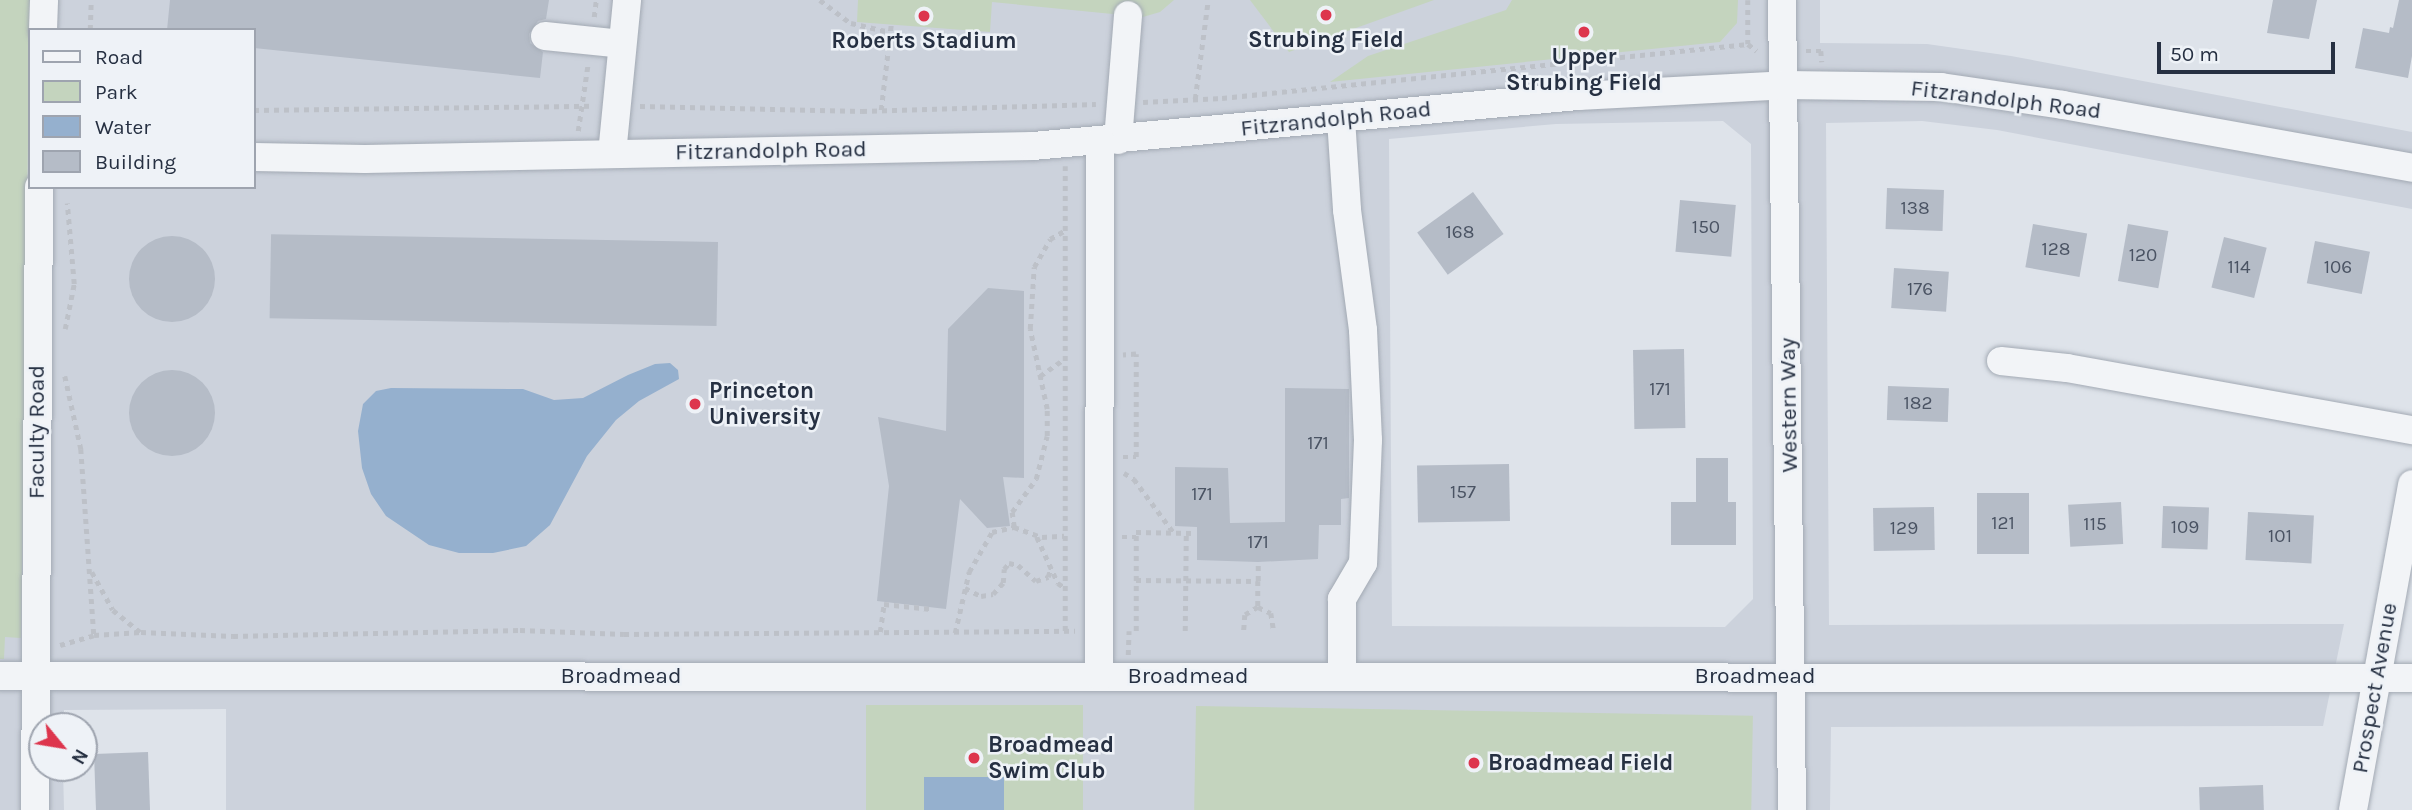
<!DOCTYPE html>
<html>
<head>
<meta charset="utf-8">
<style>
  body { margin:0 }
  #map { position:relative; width:2412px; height:810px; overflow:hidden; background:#dee3ea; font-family:Karla,sans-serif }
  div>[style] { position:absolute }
  .built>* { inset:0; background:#ccd2dc }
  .green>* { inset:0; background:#c4d4be; transform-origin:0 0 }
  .water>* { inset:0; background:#95b0ce; transform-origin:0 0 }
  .building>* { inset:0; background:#b5bcc7; transform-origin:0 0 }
  .round { border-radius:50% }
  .path>* { height:4.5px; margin-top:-2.25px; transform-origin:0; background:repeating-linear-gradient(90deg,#bdc1c8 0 5px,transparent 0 10px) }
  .roads { filter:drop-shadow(0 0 2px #a3aab4) drop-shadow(0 0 2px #a3aab4) }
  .minor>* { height:28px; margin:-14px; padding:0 14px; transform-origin:14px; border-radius:14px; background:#f2f4f7 }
  .dots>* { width:19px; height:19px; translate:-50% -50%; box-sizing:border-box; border:4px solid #eef2f7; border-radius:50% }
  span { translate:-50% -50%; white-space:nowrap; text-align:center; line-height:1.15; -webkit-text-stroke:5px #eef2f7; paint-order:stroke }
  .number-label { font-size:19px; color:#4a5363 }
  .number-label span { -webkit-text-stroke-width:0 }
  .poi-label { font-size:23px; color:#263042; font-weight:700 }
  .left { translate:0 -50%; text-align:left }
  .street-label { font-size:23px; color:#263042 }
  .legend { position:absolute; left:28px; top:28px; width:228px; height:161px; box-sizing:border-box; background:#eef2f7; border:2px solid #9ea4af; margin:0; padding:9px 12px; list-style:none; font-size:21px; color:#263042 }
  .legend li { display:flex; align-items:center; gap:14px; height:35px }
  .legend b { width:35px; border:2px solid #9ea4af }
  .north { position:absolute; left:28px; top:712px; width:70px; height:70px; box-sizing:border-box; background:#eef2f7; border:2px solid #9ea4af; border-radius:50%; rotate:120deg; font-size:19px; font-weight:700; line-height:28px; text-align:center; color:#263042 }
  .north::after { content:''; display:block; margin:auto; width:24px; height:32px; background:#dd354d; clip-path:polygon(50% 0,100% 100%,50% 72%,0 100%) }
  .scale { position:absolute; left:2157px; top:42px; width:178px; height:32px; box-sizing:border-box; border:4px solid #263042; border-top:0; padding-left:9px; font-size:21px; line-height:24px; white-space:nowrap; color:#263042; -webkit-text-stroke:5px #eef2f7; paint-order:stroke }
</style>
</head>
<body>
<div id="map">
  <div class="built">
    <div style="clip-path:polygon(evenodd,0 0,1820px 0,1820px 43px,1927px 44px,2011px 56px,2412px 132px,2412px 209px,1997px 130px,1922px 121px,1826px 123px,1829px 625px,2344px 624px,2323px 726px,1831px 727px,1830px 810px,226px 810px,226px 709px,64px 710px,63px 726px,42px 726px,42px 768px,63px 768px,64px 810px,0 810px,0 0,30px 30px,254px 30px,254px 187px,30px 187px,30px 30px,0 0,1723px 121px,1751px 144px,1753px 599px,1725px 627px,1392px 626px,1389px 139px,1556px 124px,1723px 121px)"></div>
  </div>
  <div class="green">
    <div style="clip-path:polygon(0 0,30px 0,21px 638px,5px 637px,4px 659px,0 659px)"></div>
    <div style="clip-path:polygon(858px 0,1174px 0,1160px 12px,1143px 17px,992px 2px,990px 32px,857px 22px)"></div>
    <div style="clip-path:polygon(1250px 0,1434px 0,1289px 52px)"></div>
    <div style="clip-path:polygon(1512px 0,1738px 0,1737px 23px,1720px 42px,1330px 82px,1368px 56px,1506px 10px)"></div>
    <div style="left:866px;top:705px;width:217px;height:105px"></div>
    <div style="left:1196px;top:706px;width:557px;height:104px;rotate:1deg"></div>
  </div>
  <div class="water">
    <div style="clip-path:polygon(670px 363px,678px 370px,679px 379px,639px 401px,616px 420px,587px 456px,550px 525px,526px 546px,493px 553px,459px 553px,429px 545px,386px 516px,371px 494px,362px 468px,358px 431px,363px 404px,376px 391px,391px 388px,523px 389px,554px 400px,583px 398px,628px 375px,655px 364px)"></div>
    <div style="left:924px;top:777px;width:80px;height:33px"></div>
  </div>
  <div class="building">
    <div style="clip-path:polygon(170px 0,549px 0,546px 19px,538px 21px,529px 34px,530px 43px,543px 52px,540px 78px,254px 48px,254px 30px,167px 30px)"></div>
    <div style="clip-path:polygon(2273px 0,2317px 0,2309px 39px,2267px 33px)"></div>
    <div style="clip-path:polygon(2399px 0,2412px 0,2412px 56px,2408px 78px,2355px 68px,2363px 28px,2389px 33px,2390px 27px,2393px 28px)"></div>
    <div style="left:1887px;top:188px;width:57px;height:41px;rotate:2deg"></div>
    <div style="left:1473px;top:192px;width:52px;height:69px;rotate:54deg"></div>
    <div style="left:1680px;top:200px;width:56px;height:52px;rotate:5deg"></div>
    <div style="left:2033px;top:224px;width:55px;height:44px;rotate:10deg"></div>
    <div style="left:2128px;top:224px;width:41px;height:58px;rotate:10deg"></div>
    <div class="round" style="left:129px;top:236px;width:86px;height:86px"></div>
    <div style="left:2224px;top:237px;width:44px;height:52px;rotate:14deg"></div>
    <div style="left:2315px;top:241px;width:56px;height:43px;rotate:11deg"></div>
    <div style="left:718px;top:242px;width:84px;height:447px;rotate:91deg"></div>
    <div style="left:1894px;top:268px;width:55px;height:40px;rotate:4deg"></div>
    <div style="clip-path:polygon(988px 288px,1024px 291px,1024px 478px,1003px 477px,1010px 526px,987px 528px,960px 499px,946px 609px,877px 601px,889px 486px,878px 417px,946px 431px,948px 329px)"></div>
    <div style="left:1684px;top:349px;width:79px;height:51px;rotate:89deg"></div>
    <div class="round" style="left:129px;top:370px;width:86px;height:86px"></div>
    <div style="left:1888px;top:386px;width:61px;height:34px;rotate:2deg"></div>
    <div style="clip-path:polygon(1285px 388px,1349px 389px,1349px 498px,1341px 499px,1341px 525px,1319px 525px,1318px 559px,1258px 562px,1197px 560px,1197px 527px,1175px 526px,1175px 467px,1228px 468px,1230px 523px,1285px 522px)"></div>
    <div style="clip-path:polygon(1696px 458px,1728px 458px,1728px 502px,1736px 502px,1736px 545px,1671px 545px,1671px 502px,1696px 502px)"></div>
    <div style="left:1509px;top:464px;width:57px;height:92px;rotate:89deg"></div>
    <div style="left:2029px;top:493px;width:61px;height:52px;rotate:90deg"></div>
    <div style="left:2121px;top:502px;width:42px;height:53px;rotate:87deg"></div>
    <div style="left:2163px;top:506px;width:46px;height:42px;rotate:2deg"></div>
    <div style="left:1934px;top:507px;width:43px;height:61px;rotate:89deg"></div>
    <div style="left:2248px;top:512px;width:66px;height:48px;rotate:3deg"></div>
    <div style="left:148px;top:752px;width:58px;height:54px;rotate:88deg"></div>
    <div style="left:2263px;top:785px;width:25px;height:64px;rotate:88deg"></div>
  </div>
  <div class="path">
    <div style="left:820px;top:0;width:39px;rotate:37deg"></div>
    <div style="left:851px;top:23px;width:40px;rotate:13deg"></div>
    <div style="left:1748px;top:0;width:44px;rotate:90deg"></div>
    <div style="left:1748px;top:44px;width:11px;rotate:38deg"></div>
    <div style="left:594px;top:17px;width:17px;rotate:-83deg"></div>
    <div style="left:90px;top:30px;width:30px;rotate:-88deg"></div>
    <div style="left:1806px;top:51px;width:15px"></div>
    <div style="left:1821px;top:51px;width:11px;rotate:85deg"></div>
    <div style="left:1195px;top:99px;width:100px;rotate:-82.5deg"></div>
    <div style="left:1143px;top:102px;width:79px;rotate:-2.9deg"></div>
    <div style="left:1222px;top:98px;width:529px;rotate:-5.86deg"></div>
    <div style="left:640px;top:106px;width:222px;rotate:1.3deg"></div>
    <div style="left:862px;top:111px;width:234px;rotate:-1.7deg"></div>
    <div style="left:254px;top:110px;width:338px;rotate:-0.7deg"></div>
    <div style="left:881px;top:110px;width:86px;rotate:-83.3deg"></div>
    <div style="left:578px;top:131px;width:69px;rotate:-81.6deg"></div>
    <div style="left:65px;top:329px;width:46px;rotate:-78.7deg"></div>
    <div style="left:74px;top:284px;width:81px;rotate:-94.9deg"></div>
    <div style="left:65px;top:376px;width:75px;rotate:77.6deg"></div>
    <div style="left:81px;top:449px;width:186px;rotate:86deg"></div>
    <div style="left:1040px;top:376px;width:29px;rotate:-35deg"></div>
    <div style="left:1123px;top:457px;width:13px"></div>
    <div style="left:1136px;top:457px;width:103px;rotate:-90deg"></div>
    <div style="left:1136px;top:354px;width:13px;rotate:176deg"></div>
    <div style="left:1124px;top:473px;width:12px;rotate:31deg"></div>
    <div style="left:1134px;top:479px;width:67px;rotate:53.5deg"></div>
    <div style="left:1014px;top:527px;width:15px;rotate:-98deg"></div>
    <div style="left:1012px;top:512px;width:41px;rotate:-54deg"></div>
    <div style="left:1036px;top:479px;width:44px;rotate:-75.7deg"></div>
    <div style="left:1047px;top:436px;width:27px;rotate:-90deg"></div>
    <div style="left:1047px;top:409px;width:82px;rotate:-102deg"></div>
    <div style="left:1030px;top:329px;width:62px;rotate:-86.3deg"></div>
    <div style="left:1034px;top:267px;width:32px;rotate:-60deg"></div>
    <div style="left:1050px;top:239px;width:16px;rotate:-30deg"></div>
    <div style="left:1037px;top:537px;width:51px;rotate:65.5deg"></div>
    <div style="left:1058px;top:583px;width:9px;rotate:36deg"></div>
    <div style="left:1122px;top:537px;width:14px"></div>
    <div style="left:92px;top:572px;width:43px;rotate:61.1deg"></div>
    <div style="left:113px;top:610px;width:35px;rotate:39deg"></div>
    <div style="left:1136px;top:580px;width:122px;rotate:0.5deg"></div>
    <div style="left:1258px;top:581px;width:26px;rotate:90deg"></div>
    <div style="left:1258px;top:607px;width:15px;rotate:148deg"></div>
    <div style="left:1245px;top:615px;width:16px;rotate:94deg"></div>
    <div style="left:1258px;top:581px;width:19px;rotate:-90deg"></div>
    <div style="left:965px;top:588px;width:18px;rotate:27deg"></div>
    <div style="left:981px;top:596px;width:12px;rotate:-9deg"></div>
    <div style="left:993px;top:594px;width:15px;rotate:-48deg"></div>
    <div style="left:1003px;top:583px;width:14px;rotate:-86deg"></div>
    <div style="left:1004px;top:569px;width:8px;rotate:-50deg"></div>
    <div style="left:1009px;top:563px;width:9px;rotate:13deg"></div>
    <div style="left:1018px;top:565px;width:24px;rotate:42deg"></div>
    <div style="left:1036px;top:581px;width:13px;rotate:-18deg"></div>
    <div style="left:1048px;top:577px;width:10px;rotate:-73deg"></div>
    <div style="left:1258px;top:607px;width:14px;rotate:25deg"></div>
    <div style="left:1271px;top:613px;width:18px;rotate:81deg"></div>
    <div style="left:1065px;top:631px;width:465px;rotate:-90deg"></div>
    <div style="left:1136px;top:631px;width:99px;rotate:-90deg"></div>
    <div style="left:1136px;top:532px;width:56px;rotate:1deg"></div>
    <div style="left:1185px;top:631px;width:98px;rotate:-89.4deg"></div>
    <div style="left:880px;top:632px;width:28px;rotate:-82deg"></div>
    <div style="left:884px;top:604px;width:47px;rotate:6.1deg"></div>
    <div style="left:955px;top:633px;width:63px;rotate:-77.1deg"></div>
    <div style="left:969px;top:572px;width:46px;rotate:-60.1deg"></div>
    <div style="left:992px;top:532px;width:23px;rotate:-13deg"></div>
    <div style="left:1014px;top:527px;width:30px;rotate:20deg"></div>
    <div style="left:1042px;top:537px;width:22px;rotate:-3deg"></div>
    <div style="left:60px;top:645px;width:35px;rotate:-16deg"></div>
    <div style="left:94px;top:635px;width:47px;rotate:-3.7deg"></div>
    <div style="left:141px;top:632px;width:92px;rotate:2.5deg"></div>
    <div style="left:233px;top:636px;width:287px;rotate:-1.2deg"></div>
    <div style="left:520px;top:630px;width:104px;rotate:2.2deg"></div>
    <div style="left:624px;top:634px;width:451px;rotate:-0.4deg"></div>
    <div style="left:1128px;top:655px;width:24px;rotate:-88deg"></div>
  </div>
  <div class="roads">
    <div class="minor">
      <div style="left:1782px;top:0;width:810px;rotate:89.29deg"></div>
      <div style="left:43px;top:30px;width:30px;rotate:-88deg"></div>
      <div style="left:545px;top:36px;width:77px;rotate:5.9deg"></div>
      <div style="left:1341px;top:119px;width:91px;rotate:86.2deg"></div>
      <div style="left:1347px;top:210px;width:121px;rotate:82.4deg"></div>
      <div style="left:1363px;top:330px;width:110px;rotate:87.4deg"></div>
      <div style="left:1368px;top:440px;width:123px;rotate:92.3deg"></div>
      <div style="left:1363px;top:563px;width:42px;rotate:120.3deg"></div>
      <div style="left:1342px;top:599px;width:77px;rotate:90deg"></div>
      <div style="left:1118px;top:140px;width:125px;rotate:-85.4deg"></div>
      <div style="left:612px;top:154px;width:155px;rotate:-84.4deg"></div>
      <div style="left:254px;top:157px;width:111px;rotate:1deg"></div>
      <div style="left:365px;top:159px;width:668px;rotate:-1.11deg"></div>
      <div style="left:1033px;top:146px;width:547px;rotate:-5.24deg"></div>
      <div style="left:1578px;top:96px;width:207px;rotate:-3deg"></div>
      <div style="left:1785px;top:85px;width:156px;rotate:0.7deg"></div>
      <div style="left:1941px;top:87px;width:123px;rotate:8.4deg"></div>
      <div style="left:2063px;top:105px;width:355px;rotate:10.2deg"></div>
      <div style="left:2001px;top:361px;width:66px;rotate:6.1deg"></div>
      <div style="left:2067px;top:368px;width:351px;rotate:10.2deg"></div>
      <div style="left:0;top:676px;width:2412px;rotate:0.05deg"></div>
      <div style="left:1099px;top:676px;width:535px;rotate:-89.89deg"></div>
      <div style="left:35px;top:810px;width:623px;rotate:-89.63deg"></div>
      <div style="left:2353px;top:810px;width:331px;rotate:-79.7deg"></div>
    </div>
  </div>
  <div class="dots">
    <div style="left:1326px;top:15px;background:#dd354d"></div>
    <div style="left:924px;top:16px;background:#dd354d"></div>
    <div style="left:1584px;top:32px;background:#dd354d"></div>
    <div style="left:695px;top:404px;background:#dd354d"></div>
    <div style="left:974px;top:758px;background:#dd354d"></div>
    <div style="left:1474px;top:763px;background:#dd354d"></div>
  </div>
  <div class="number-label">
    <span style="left:1915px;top:209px">138</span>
    <span style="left:1706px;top:228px">150</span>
    <span style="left:1460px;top:233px">168</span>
    <span style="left:2056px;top:250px">128</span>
    <span style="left:2143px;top:256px">120</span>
    <span style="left:2239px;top:268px">114</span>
    <span style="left:2338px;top:268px">106</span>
    <span style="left:1920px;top:290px">176</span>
    <span style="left:1660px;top:390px">171</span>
    <span style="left:1918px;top:404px">182</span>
    <span style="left:1318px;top:444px">171</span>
    <span style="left:1463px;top:493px">157</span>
    <span style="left:1202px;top:495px">171</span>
    <span style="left:2003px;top:524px">121</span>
    <span style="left:2095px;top:525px">115</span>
    <span style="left:2185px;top:528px">109</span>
    <span style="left:1904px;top:529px">129</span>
    <span style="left:2280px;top:537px">101</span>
    <span style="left:1258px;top:543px">171</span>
  </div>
  <div class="poi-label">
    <span style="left:1326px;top:40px">Strubing Field</span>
    <span style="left:924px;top:41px">Roberts Stadium</span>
    <span style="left:1584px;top:70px">Upper<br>Strubing Field</span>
    <span class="left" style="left:709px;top:404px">Princeton<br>University</span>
    <span class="left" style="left:988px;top:758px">Broadmead<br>Swim Club</span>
    <span class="left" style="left:1488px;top:763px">Broadmead Field</span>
  </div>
  <div class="street-label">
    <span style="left:2006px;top:100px;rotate:7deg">Fitzrandolph Road</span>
    <span style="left:1336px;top:119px;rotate:-6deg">Fitzrandolph Road</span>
    <span style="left:771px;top:151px;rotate:-1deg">Fitzrandolph Road</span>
    <span style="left:1789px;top:405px;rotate:-91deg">Western Way</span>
    <span style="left:37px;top:432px;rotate:-90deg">Faculty Road</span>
    <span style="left:621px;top:676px">Broadmead</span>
    <span style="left:1188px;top:676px">Broadmead</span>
    <span style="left:1755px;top:676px">Broadmead</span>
    <span style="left:2375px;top:688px;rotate:-80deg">Prospect Avenue</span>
  </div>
  <ul class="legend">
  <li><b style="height:9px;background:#f2f4f7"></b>Road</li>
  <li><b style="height:19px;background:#c4d4be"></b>Park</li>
  <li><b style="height:19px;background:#95b0ce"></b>Water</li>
  <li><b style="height:19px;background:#b5bcc7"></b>Building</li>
  </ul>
  <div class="north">N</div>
  <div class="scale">50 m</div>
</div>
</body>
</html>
